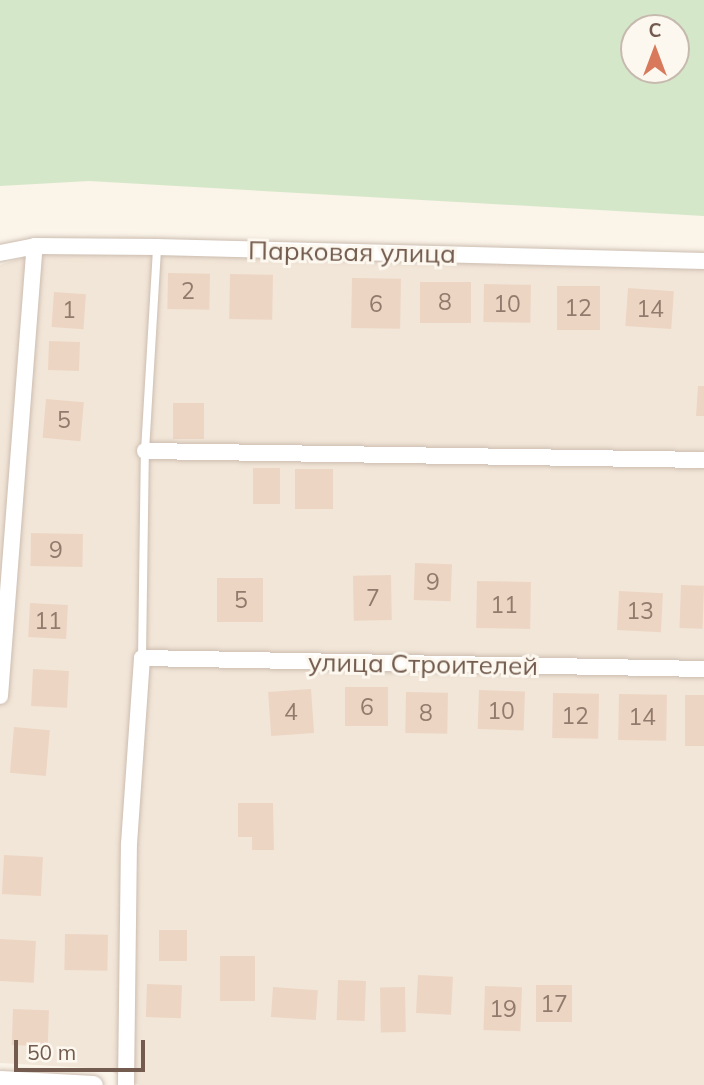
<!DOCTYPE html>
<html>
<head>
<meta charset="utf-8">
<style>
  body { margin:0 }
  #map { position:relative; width:704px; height:1085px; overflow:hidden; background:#fbf4e9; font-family:Mulish,sans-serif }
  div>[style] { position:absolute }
  .residential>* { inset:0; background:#f2e6d8 }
  .green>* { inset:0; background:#d5e7c9 }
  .building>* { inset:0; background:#edd5c3; transform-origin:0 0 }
  .roads { filter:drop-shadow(0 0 2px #ccbdb0) drop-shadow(0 0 2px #ccbdb0) }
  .service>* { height:8px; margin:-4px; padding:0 4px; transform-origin:4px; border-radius:4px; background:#fff }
  .minor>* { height:16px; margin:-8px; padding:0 8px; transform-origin:8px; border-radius:8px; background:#fff }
  .tertiary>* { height:19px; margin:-9.5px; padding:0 9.5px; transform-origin:9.5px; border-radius:9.5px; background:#fff }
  span { translate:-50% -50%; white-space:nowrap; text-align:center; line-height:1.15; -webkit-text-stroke:6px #fdf8ef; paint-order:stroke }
  .number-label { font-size:23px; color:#927a6c }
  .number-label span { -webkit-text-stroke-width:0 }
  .street-label { font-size:26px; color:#735c4f }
  .north { position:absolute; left:620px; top:14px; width:70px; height:70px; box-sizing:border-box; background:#fdf8ef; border:2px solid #c6baaf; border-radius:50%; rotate:0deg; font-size:19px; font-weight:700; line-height:28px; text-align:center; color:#735c4f }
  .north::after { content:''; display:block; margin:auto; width:24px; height:32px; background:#d8795b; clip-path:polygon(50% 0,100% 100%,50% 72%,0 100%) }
  .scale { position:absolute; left:14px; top:1040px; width:131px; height:32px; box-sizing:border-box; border:4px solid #735c4f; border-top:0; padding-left:9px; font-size:21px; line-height:24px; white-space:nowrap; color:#735c4f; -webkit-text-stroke:5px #fdf8ef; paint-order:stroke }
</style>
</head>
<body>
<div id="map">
  <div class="residential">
    <div style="clip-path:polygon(45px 250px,704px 267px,704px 1085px,139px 1085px,106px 1069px,0 1063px,0 265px)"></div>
  </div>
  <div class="green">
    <div style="clip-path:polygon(evenodd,0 0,704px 0,704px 216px,89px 181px,0 186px,0 0,676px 28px,676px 70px,634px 70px,634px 28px,676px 28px)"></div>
  </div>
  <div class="building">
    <div style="left:168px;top:273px;width:42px;height:36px;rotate:1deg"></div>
    <div style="left:230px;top:274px;width:43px;height:45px;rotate:1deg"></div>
    <div style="left:352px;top:278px;width:49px;height:50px;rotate:1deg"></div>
    <div style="left:420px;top:282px;width:51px;height:41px"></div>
    <div style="left:484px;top:284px;width:47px;height:38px;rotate:1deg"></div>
    <div style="left:557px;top:286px;width:43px;height:44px"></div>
    <div style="left:628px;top:288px;width:46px;height:38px;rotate:4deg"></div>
    <div style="left:54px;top:292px;width:32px;height:35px;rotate:4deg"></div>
    <div style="left:49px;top:341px;width:31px;height:29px;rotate:2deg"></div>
    <div style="clip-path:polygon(698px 386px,704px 386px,704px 416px,696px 416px)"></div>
    <div style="left:46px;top:399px;width:38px;height:39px;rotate:5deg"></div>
    <div style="left:173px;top:403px;width:31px;height:36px"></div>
    <div style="left:253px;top:468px;width:27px;height:36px"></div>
    <div style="left:295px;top:469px;width:38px;height:40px"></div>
    <div style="left:31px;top:533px;width:52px;height:33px;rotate:1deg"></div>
    <div style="left:415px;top:563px;width:37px;height:37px;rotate:2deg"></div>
    <div style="left:391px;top:575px;width:45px;height:38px;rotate:89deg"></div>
    <div style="left:217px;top:578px;width:46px;height:44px"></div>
    <div style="left:477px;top:581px;width:54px;height:47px;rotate:1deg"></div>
    <div style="left:681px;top:585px;width:23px;height:43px;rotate:2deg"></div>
    <div style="left:619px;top:591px;width:44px;height:39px;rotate:3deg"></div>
    <div style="left:30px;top:603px;width:38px;height:34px;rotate:3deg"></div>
    <div style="left:33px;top:669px;width:36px;height:37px;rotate:3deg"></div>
    <div style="left:345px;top:687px;width:43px;height:39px"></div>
    <div style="left:311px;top:689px;width:44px;height:43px;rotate:86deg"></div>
    <div style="left:479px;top:690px;width:46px;height:39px;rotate:2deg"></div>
    <div style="left:406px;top:692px;width:42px;height:41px;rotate:1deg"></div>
    <div style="left:553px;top:693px;width:46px;height:45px;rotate:1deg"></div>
    <div style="left:619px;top:694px;width:48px;height:46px;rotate:1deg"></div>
    <div style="left:685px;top:695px;width:19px;height:51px"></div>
    <div style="left:14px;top:727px;width:36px;height:46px;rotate:5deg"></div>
    <div style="clip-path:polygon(238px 803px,273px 803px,274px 850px,252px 850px,252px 837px,238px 837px)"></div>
    <div style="left:4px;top:855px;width:39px;height:39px;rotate:3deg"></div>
    <div style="left:159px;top:930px;width:28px;height:31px"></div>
    <div style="left:65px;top:934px;width:43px;height:36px;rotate:1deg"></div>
    <div style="left:0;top:939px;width:36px;height:42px;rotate:3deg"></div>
    <div style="left:255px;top:956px;width:45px;height:35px;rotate:90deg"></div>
    <div style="left:418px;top:975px;width:35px;height:38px;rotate:3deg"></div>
    <div style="left:338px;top:980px;width:28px;height:40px;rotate:2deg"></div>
    <div style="left:147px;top:984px;width:35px;height:33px;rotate:2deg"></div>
    <div style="left:536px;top:985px;width:36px;height:37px"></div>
    <div style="left:485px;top:986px;width:37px;height:44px;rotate:2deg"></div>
    <div style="left:273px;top:987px;width:45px;height:30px;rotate:4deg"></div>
    <div style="left:405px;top:987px;width:45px;height:25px;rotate:89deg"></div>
    <div style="left:13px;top:1009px;width:36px;height:36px;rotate:2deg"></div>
  </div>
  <div class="roads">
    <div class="service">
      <div style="left:142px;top:658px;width:207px;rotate:-89.2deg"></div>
      <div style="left:145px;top:451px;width:204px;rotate:-86.6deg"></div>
    </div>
    <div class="minor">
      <div style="left:0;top:253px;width:36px;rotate:-11deg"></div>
      <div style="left:35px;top:246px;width:122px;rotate:0.5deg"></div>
      <div style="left:157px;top:247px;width:547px;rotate:1.47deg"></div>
      <div style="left:145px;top:451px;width:559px;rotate:0.92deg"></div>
      <div style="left:0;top:696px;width:451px;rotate:-85.6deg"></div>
      <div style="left:126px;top:1085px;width:241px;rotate:-89.3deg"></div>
      <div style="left:129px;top:844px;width:186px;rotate:-86deg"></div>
      <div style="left:142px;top:658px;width:562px;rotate:1.12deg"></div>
    </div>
    <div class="tertiary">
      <div style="left:0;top:1080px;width:93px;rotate:3.1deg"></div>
    </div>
  </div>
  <div class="number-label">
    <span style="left:188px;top:291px">2</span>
    <span style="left:445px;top:302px">8</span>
    <span style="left:376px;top:304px">6</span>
    <span style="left:507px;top:304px">10</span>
    <span style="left:578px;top:308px">12</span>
    <span style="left:650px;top:309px">14</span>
    <span style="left:69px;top:310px">1</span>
    <span style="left:64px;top:420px">5</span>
    <span style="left:56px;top:550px">9</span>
    <span style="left:433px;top:582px">9</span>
    <span style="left:373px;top:598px">7</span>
    <span style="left:241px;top:600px">5</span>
    <span style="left:504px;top:605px">11</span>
    <span style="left:640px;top:611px">13</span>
    <span style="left:48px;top:621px">11</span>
    <span style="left:367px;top:707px">6</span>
    <span style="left:501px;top:711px">10</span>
    <span style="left:291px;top:712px">4</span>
    <span style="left:426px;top:713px">8</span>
    <span style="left:575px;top:716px">12</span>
    <span style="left:642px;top:717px">14</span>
    <span style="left:554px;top:1004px">17</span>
    <span style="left:503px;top:1009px">19</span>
  </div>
  <div class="street-label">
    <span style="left:352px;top:252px;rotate:1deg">Парковая улица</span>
    <span style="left:423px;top:664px;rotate:1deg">улица Строителей</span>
  </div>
  <div class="north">С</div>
  <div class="scale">50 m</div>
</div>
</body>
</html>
